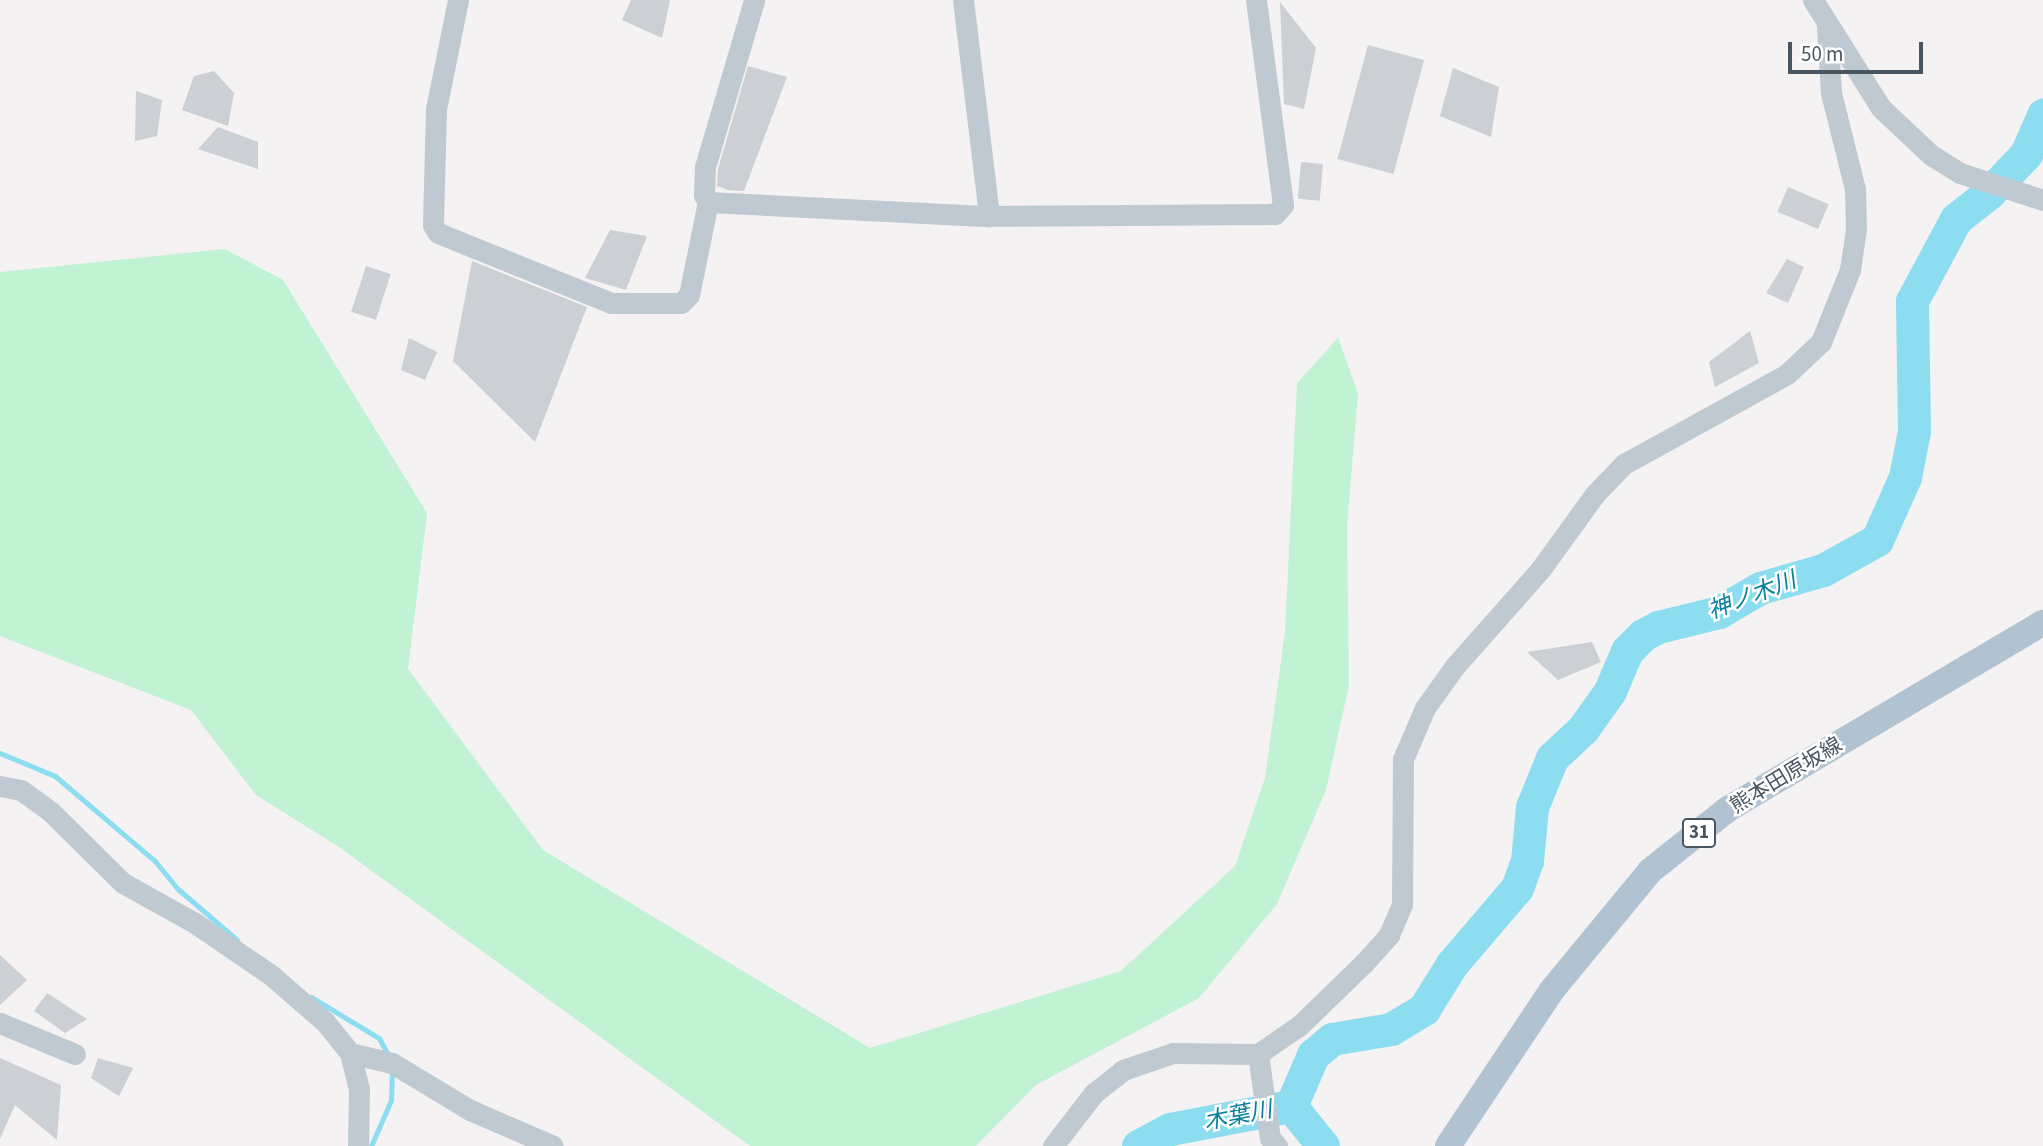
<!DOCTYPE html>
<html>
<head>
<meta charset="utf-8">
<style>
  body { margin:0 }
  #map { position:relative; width:2043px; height:1146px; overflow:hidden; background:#f4f2f2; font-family:"Source Sans 3","Noto Sans JP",sans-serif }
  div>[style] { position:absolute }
  .green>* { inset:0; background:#c0f2d3 }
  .stream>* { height:5px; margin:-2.5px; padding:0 2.5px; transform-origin:2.5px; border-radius:2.5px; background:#8cddf0 }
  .river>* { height:33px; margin:-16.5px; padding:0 16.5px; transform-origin:16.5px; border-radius:16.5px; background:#8cddf0 }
  .building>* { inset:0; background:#cccfd4; transform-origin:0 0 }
  .minor>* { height:21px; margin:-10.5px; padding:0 10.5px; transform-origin:10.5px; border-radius:10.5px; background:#bfc9d2 }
  .major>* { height:26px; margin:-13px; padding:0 13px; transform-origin:13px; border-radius:13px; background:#b1c2d1 }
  span { translate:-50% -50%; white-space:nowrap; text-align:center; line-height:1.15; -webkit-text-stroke:5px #fff; paint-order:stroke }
  .shield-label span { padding:2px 5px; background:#fff; border:2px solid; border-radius:5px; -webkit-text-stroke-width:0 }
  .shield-label { font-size:19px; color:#495661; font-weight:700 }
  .street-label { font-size:21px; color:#495661 }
  .water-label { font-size:23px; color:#08809d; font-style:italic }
  .scale { position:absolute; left:1788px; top:42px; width:135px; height:32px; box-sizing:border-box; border:4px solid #495661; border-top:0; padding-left:9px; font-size:21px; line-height:24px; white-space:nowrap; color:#495661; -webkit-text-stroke:5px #fff; paint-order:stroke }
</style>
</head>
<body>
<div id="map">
  <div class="green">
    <div style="clip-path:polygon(225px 249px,283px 280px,427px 513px,408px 669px,543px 850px,870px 1048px,1121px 971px,1235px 866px,1265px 778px,1285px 632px,1297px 383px,1338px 338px,1358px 393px,1347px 527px,1349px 685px,1326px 790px,1277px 904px,1199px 998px,1036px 1085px,976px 1146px,750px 1146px,339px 847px,256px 795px,191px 710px,0 636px,0 272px)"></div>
  </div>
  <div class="stream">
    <div style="left:0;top:753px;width:60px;rotate:22.7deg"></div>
    <div style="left:55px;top:776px;width:131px;rotate:40.4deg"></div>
    <div style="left:155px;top:861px;width:36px;rotate:51deg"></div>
    <div style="left:178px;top:889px;width:78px;rotate:40.8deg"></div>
    <div style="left:311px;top:997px;width:79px;rotate:31.1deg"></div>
    <div style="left:379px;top:1038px;width:19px;rotate:62deg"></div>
    <div style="left:371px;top:1146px;width:50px;rotate:-66.5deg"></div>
    <div style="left:391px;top:1100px;width:29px;rotate:-88deg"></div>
  </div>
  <div class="river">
    <div style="left:1291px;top:1106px;width:56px;rotate:-66.7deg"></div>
    <div style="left:1313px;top:1055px;width:25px;rotate:-40deg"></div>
    <div style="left:1332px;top:1039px;width:60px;rotate:-9.6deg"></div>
    <div style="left:1391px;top:1029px;width:39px;rotate:-31deg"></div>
    <div style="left:1424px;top:1009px;width:53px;rotate:-58.1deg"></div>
    <div style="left:1452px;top:964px;width:100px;rotate:-49.5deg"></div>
    <div style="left:1517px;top:888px;width:29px;rotate:-70deg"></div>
    <div style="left:1527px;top:861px;width:54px;rotate:-84.7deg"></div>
    <div style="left:1532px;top:807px;width:53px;rotate:-67.8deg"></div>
    <div style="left:1552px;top:758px;width:42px;rotate:-43.1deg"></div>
    <div style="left:1583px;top:729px;width:47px;rotate:-54.6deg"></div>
    <div style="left:1610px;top:691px;width:43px;rotate:-67deg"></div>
    <div style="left:1627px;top:651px;width:23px;rotate:-45deg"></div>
    <div style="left:1643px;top:635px;width:17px;rotate:-28deg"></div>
    <div style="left:1658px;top:627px;width:63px;rotate:-13.8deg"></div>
    <div style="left:1719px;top:612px;width:48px;rotate:-30.3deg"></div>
    <div style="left:1760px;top:588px;width:66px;rotate:-15.9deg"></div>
    <div style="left:1823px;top:570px;width:62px;rotate:-29.1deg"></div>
    <div style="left:1877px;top:540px;width:69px;rotate:-66deg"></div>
    <div style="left:1905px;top:477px;width:47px;rotate:-78.9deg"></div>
    <div style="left:1914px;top:431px;width:130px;rotate:-90.9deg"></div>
    <div style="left:1912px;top:301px;width:93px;rotate:-61.8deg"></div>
    <div style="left:1956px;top:219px;width:42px;rotate:-38.2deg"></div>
    <div style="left:1989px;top:193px;width:54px;rotate:-46.5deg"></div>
    <div style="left:2026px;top:154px;width:43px;rotate:-66.4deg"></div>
    <div style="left:1138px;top:1146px;width:36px;rotate:-28deg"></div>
    <div style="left:1170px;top:1129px;width:123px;rotate:-10.8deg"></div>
    <div style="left:1291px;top:1106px;width:51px;rotate:51.3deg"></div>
  </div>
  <div class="building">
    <div style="clip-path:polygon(631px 0,670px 0,662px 38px,622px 20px)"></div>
    <div style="clip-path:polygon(1280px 2px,1316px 48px,1304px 109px,1284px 104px)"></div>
    <div style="left:1368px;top:45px;width:58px;height:118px;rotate:15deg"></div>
    <div style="clip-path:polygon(748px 66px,787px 77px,744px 191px,728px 190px,717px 186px,718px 169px)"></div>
    <div style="clip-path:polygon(1453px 68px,1499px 87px,1491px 137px,1440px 116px)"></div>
    <div style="clip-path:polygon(214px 71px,234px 93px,228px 126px,182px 110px,194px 76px)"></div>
    <div style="clip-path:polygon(136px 91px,162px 100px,157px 136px,135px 141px)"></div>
    <div style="clip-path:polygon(218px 127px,258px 142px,258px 169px,198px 149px)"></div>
    <div style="left:1301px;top:162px;width:22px;height:37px;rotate:5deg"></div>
    <div style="left:1788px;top:187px;width:44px;height:27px;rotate:23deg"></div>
    <div style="clip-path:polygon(610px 230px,647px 236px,626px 290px,585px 278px)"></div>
    <div style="clip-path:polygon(1787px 259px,1804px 267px,1788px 303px,1766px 293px)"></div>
    <div style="clip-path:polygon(472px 261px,587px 307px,535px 442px,453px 361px)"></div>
    <div style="left:366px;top:266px;width:26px;height:48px;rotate:18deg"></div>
    <div style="clip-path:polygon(1750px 331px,1759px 363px,1715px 387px,1709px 362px)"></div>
    <div style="clip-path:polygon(409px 338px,437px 352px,425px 380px,401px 370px)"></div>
    <div style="clip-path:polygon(1592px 642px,1601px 662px,1558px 680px,1527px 652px)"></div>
    <div style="clip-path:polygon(0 955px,27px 980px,0 1005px)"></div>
    <div style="clip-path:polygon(47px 993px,87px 1019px,65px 1033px,34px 1011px)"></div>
    <div style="clip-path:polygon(0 1058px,61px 1085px,57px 1140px,15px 1105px,0 1139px)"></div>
    <div style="clip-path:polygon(98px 1058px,133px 1068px,119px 1096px,91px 1078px)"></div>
  </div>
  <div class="minor">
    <div style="left:458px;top:0;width:111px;rotate:101.4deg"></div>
    <div style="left:436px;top:109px;width:116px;rotate:91.5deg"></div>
    <div style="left:433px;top:225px;width:9px;rotate:58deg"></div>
    <div style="left:438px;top:233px;width:187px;rotate:22deg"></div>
    <div style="left:611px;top:303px;width:70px"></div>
    <div style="left:681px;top:303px;width:11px;rotate:-45deg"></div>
    <div style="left:689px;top:295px;width:95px;rotate:-78.5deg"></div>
    <div style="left:963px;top:0;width:218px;rotate:83.1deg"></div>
    <div style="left:1813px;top:0;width:128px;rotate:57.8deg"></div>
    <div style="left:1881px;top:108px;width:69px;rotate:43.2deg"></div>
    <div style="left:1931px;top:155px;width:34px;rotate:32deg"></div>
    <div style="left:1960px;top:173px;width:87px;rotate:18deg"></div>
    <div style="left:708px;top:202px;width:281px;rotate:2.9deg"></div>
    <div style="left:989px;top:216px;width:286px;rotate:-0.4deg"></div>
    <div style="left:1275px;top:214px;width:12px;rotate:-48deg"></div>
    <div style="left:1283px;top:205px;width:207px;rotate:-97.5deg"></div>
    <div style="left:708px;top:202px;width:8px;rotate:-120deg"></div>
    <div style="left:704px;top:195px;width:28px;rotate:-88deg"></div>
    <div style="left:705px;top:167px;width:174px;rotate:-73.6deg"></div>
    <div style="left:0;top:786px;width:21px;rotate:11deg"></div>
    <div style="left:21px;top:790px;width:37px;rotate:36deg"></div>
    <div style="left:51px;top:812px;width:101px;rotate:44.6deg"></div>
    <div style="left:123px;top:883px;width:82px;rotate:29.1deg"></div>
    <div style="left:195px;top:923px;width:92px;rotate:34.4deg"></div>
    <div style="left:271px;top:975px;width:72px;rotate:41deg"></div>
    <div style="left:325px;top:1022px;width:40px;rotate:51deg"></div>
    <div style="left:350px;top:1053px;width:37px;rotate:76deg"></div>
    <div style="left:359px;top:1089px;width:57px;rotate:91deg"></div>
    <div style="left:0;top:1023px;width:81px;rotate:22.5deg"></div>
    <div style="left:350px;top:1053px;width:43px;rotate:13.4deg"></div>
    <div style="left:392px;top:1063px;width:91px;rotate:31.1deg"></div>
    <div style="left:470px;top:1110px;width:90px;rotate:23.4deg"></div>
    <div style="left:1258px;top:1054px;width:85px;rotate:81.9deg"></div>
    <div style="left:1270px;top:1138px;width:11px;rotate:49deg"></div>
    <div style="left:1053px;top:1146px;width:67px;rotate:-52.3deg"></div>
    <div style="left:1094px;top:1093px;width:37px;rotate:-38deg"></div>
    <div style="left:1123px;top:1070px;width:53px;rotate:-18.8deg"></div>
    <div style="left:1173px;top:1053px;width:85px;rotate:0.7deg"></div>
    <div style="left:1258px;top:1054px;width:51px;rotate:-34.6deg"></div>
    <div style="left:1300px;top:1025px;width:89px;rotate:-44.1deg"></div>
    <div style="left:1364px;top:963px;width:38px;rotate:-48deg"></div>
    <div style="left:1389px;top:935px;width:34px;rotate:-67deg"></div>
    <div style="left:1402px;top:904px;width:145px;rotate:-89.6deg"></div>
    <div style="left:1403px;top:759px;width:56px;rotate:-66.7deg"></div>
    <div style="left:1425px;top:708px;width:52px;rotate:-54.5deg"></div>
    <div style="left:1455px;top:666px;width:128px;rotate:-48.5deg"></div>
    <div style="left:1540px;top:570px;width:94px;rotate:-54.1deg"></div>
    <div style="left:1595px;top:494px;width:42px;rotate:-46deg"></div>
    <div style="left:1624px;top:464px;width:186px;rotate:-28.9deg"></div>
    <div style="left:1787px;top:374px;width:47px;rotate:-43.3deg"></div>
    <div style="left:1821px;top:342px;width:78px;rotate:-68.1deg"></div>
    <div style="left:1850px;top:270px;width:41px;rotate:-81.7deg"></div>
    <div style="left:1856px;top:229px;width:40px;rotate:-91.4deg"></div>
    <div style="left:1855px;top:189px;width:99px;rotate:-104deg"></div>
    <div style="left:1831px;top:93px;width:67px;rotate:-93.4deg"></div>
  </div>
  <div class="major">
    <div style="left:1448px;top:1146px;width:187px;rotate:-56.3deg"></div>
    <div style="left:1552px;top:990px;width:154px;rotate:-50.5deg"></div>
    <div style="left:1650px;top:871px;width:100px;rotate:-38.5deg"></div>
    <div style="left:1728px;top:809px;width:366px;rotate:-30.6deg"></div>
  </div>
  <div class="shield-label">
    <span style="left:1699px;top:833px">31</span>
  </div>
  <div class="street-label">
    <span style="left:1786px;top:775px;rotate:-31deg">熊本田原坂線</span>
  </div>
  <div class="water-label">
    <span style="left:1752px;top:596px;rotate:-21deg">神ノ木川</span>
    <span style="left:1238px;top:1116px;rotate:-11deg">木葉川</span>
  </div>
  <div class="scale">50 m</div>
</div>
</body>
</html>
